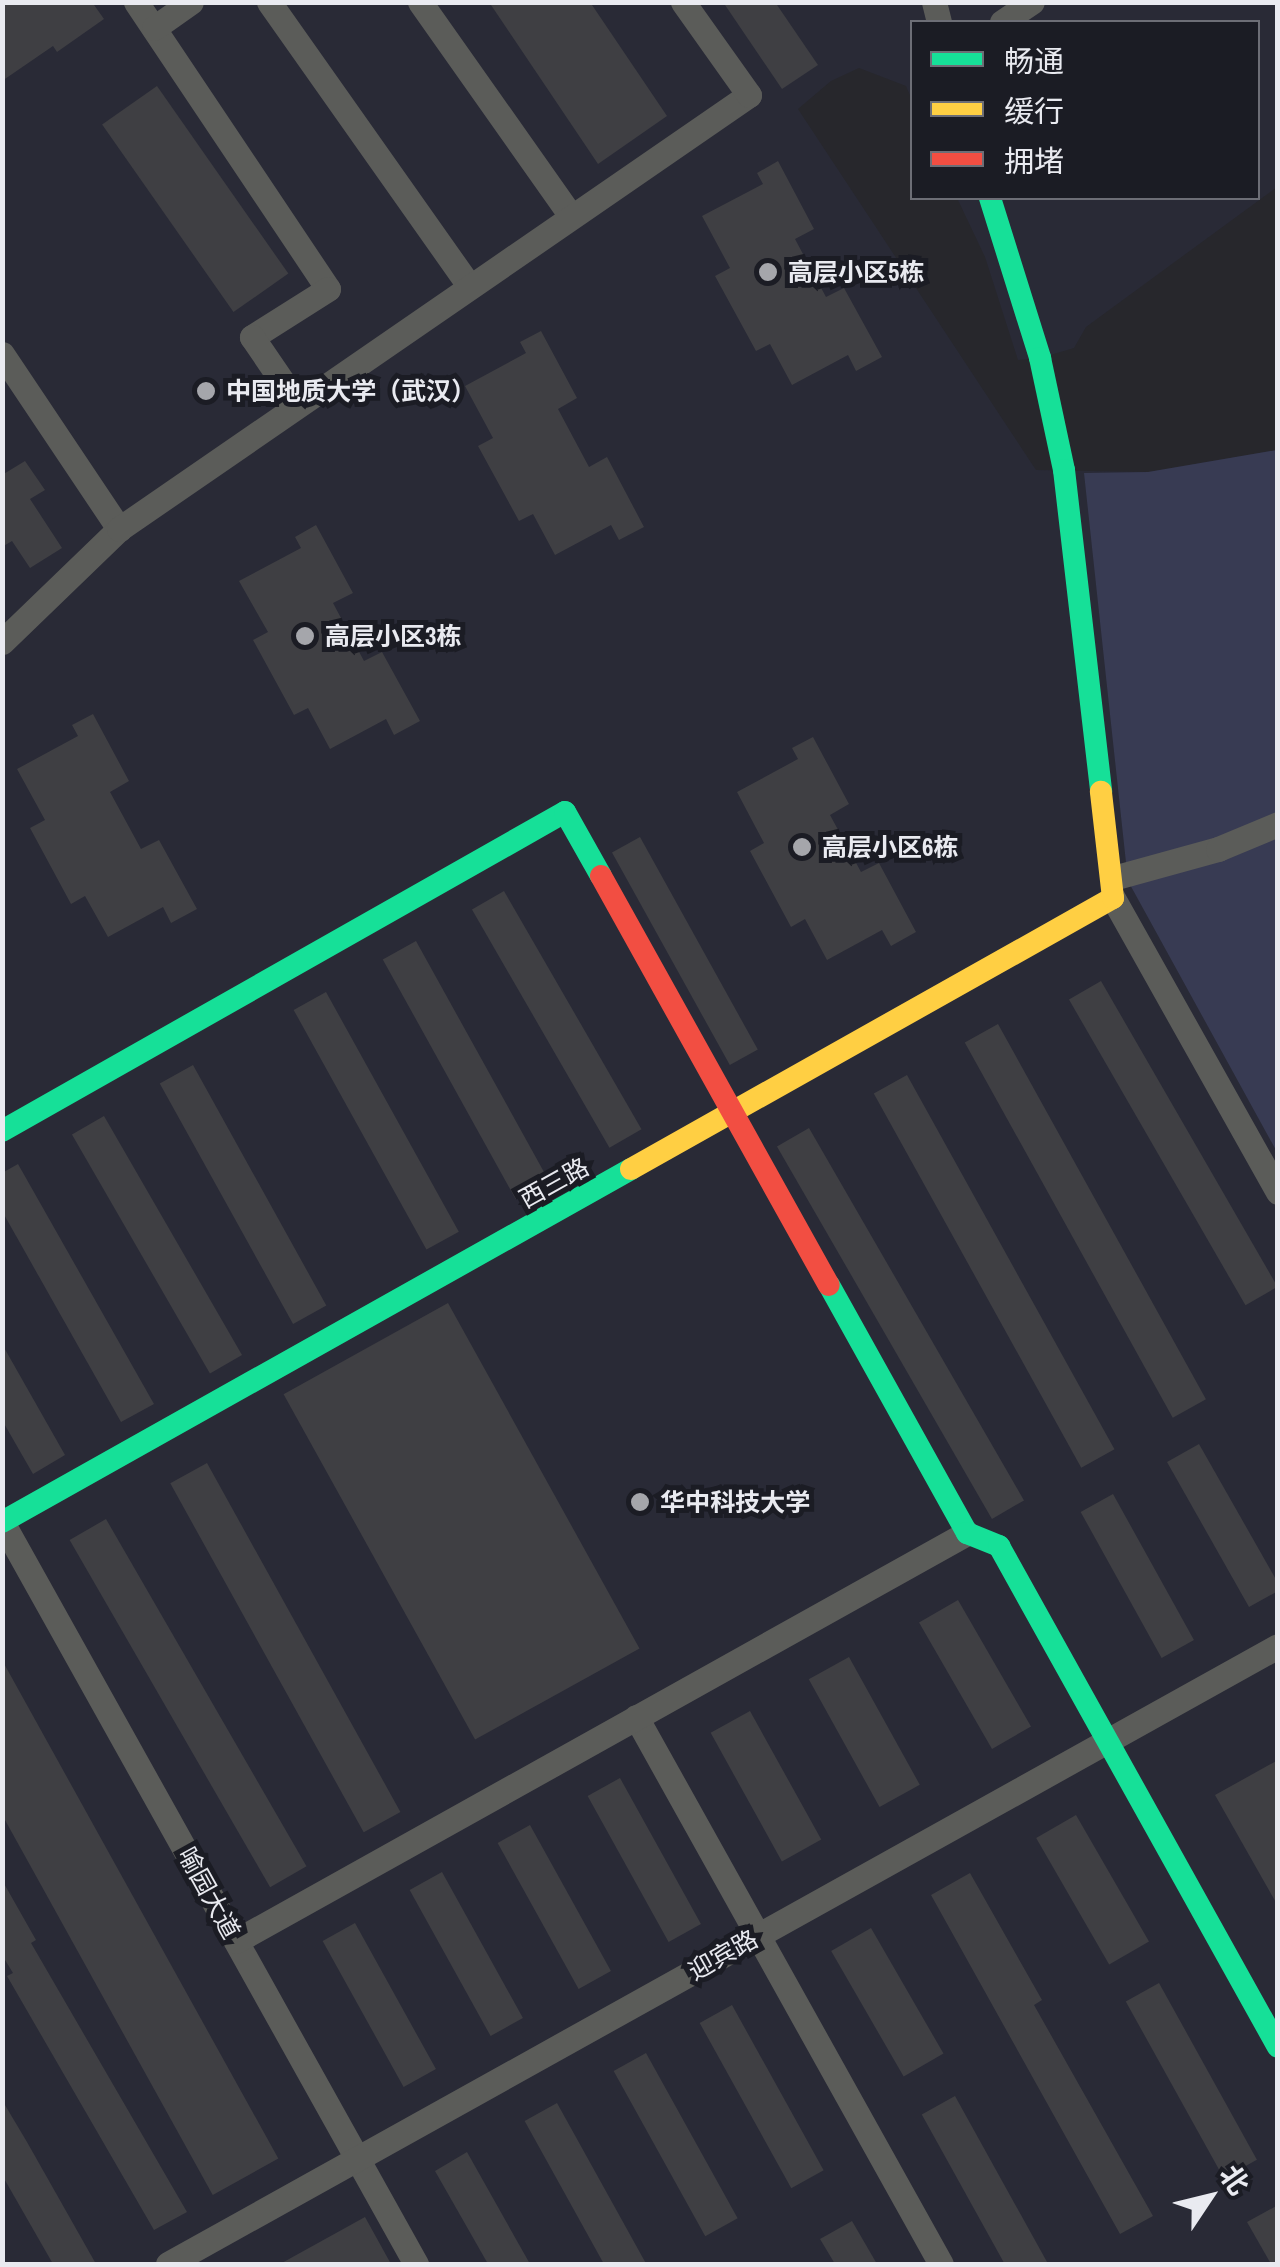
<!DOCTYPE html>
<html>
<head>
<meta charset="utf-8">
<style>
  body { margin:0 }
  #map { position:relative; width:1280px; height:2267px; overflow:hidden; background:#27272c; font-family:"Archivo Narrow","Noto Sans SC",sans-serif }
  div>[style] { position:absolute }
  .built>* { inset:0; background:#292a36 }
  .green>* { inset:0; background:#383b53 }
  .building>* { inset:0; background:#3f3f43; transform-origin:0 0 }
  .street>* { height:25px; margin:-12.5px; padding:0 12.5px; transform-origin:12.5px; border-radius:12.5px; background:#5b5c59 }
  .fast>* { height:22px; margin:-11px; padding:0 11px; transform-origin:11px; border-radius:11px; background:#16e098 }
  .slow>* { height:22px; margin:-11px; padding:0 11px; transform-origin:11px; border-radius:11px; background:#ffcf43 }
  .jam>* { height:22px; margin:-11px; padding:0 11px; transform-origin:11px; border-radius:11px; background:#f24e42 }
  .dots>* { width:28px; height:28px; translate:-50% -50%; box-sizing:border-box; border:5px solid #1b1c24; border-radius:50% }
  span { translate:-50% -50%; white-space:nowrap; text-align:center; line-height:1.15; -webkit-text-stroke:10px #1b1c24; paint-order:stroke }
  .poi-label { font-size:25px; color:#e9eaf0; font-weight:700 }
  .left { translate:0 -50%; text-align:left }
  .street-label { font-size:25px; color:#e9eaf0 }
  .frame { position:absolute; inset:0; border:5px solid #e9eaf0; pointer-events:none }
  .legend { position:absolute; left:910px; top:20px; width:350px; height:180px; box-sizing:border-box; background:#1b1c24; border:2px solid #6d6e76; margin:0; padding:12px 18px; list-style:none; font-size:30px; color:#e9eaf0 }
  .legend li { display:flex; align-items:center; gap:20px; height:50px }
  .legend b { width:50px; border:2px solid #6d6e76 }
  .north { position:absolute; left:1160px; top:2147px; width:100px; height:100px; -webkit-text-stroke:8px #1b1c24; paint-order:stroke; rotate:55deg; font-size:28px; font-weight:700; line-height:40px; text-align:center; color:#e9eaf0 }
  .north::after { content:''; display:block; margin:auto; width:35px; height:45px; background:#e9eaf0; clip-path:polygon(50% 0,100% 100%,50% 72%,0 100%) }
</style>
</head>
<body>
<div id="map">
  <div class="built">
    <div style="clip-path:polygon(3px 3px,1277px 3px,1277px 187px,1086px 327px,1074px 348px,1040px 358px,1018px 360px,985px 257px,957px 198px,1258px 198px,1258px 22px,912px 22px,912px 100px,906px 86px,859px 68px,831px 81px,798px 109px,1036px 470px,1148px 472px,1277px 450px,1277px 2264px,3px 2264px)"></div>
  </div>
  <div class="green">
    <div style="clip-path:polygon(1277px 450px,1277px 1152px,1128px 881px,1084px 473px,1148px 472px)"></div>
  </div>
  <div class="building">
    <div style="clip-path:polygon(2px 2px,92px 2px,104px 19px,57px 52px,53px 46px,2px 81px)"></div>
    <div style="clip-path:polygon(489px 2px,590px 2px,667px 116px,598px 164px)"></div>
    <div style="clip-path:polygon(723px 2px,775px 2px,818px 65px,782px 89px)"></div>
    <div style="left:157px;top:86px;width:229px;height:67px;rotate:55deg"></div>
    <div style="clip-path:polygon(778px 161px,814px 229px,795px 239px,826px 297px,844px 288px,882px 357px,856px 371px,848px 355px,792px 385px,770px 344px,756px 351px,715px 276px,730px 268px,702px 216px,763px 184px,757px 173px)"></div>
    <div style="clip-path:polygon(541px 331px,577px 398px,558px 409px,589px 467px,607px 457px,644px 527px,619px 540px,611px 525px,555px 555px,533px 514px,519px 521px,478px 446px,493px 438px,465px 386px,526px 353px,520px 342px)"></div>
    <div style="clip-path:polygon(25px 461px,45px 490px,30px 499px,62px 548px,30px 568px,12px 541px,2px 547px,2px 475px)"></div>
    <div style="clip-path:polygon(316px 525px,353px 593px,333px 603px,364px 661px,382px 652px,420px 721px,394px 735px,386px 719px,330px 749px,308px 708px,294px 715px,253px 640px,268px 632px,239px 581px,301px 548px,295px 537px)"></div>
    <div style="clip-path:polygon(93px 714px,129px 781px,110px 792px,141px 849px,159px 840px,197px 909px,171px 923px,163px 907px,108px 937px,85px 896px,71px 904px,30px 828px,45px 820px,17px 769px,78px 736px,72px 725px)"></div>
    <div style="clip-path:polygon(813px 737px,849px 804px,830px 815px,861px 872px,879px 863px,916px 932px,891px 946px,882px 930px,827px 960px,805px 919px,791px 927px,750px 851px,764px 843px,737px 792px,798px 759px,792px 748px)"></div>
    <div style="left:640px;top:837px;width:243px;height:32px;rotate:61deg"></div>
    <div style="left:504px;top:891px;width:275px;height:37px;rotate:60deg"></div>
    <div style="left:416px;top:941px;width:274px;height:38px;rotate:61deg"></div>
    <div style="left:1101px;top:981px;width:353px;height:37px;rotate:60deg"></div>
    <div style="left:326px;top:992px;width:274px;height:37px;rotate:61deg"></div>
    <div style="left:998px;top:1024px;width:429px;height:38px;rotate:61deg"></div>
    <div style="left:193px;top:1065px;width:275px;height:38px;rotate:61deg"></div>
    <div style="left:907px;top:1075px;width:428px;height:38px;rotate:61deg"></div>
    <div style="left:104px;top:1116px;width:276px;height:37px;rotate:60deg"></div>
    <div style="left:809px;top:1128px;width:430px;height:37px;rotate:60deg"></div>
    <div style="clip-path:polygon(18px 1164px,154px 1404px,121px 1422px,2px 1211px,2px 1173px)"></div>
    <div style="left:448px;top:1303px;width:395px;height:188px;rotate:61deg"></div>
    <div style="clip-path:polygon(2px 1344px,65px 1455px,33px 1474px,2px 1420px)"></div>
    <div style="clip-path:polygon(1199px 1444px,1278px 1583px,1278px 1591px,1249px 1607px,1167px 1462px)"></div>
    <div style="left:207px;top:1463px;width:399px;height:42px;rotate:61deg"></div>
    <div style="left:1113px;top:1494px;width:167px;height:37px;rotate:61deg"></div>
    <div style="left:106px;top:1519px;width:401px;height:42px;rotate:60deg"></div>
    <div style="left:958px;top:1600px;width:146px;height:45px;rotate:60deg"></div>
    <div style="left:849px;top:1657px;width:146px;height:46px;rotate:61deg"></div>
    <div style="left:2px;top:1660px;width:570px;height:75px;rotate:61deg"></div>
    <div style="left:750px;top:1711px;width:147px;height:45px;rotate:61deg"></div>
    <div style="clip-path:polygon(1278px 1760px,1278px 1906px,1215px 1795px)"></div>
    <div style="left:620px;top:1778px;width:167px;height:37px;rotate:61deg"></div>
    <div style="left:1076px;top:1815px;width:146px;height:46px;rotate:60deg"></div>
    <div style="left:530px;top:1825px;width:167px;height:37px;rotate:61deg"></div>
    <div style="left:442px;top:1872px;width:167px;height:37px;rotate:61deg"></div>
    <div style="clip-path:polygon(970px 1873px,1042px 2000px,1034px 2005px,1153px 2216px,1120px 2234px,931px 1895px)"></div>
    <div style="clip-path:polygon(2px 1880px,36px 1940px,31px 1943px,187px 2212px,154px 2230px,7px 1976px,13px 1973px,2px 1955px)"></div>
    <div style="left:355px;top:1923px;width:167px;height:37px;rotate:61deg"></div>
    <div style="left:871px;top:1928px;width:145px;height:46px;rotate:60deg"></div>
    <div style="left:1159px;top:1983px;width:202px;height:38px;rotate:61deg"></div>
    <div style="left:732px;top:2005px;width:189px;height:37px;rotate:61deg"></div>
    <div style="left:646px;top:2053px;width:189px;height:37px;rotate:61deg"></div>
    <div style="left:955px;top:2096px;width:193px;height:38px;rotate:61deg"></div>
    <div style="clip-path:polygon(2px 2100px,27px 2142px,96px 2264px,53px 2264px,2px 2175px)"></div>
    <div style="left:557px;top:2103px;width:185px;height:37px;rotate:61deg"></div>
    <div style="clip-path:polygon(467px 2152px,530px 2264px,488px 2264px,435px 2171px)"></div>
    <div style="clip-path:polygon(1278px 2205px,1278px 2264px,1271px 2264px,1247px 2222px)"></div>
    <div style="clip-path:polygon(365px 2217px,391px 2264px,280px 2264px)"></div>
    <div style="clip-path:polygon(852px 2221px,877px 2264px,835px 2264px,820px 2239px)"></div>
  </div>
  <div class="street">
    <div style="left:136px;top:2px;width:345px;rotate:56.2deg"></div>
    <div style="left:328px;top:289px;width:90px;rotate:147.7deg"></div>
    <div style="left:252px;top:337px;width:80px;rotate:55.7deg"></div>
    <div style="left:269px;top:2px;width:347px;rotate:54.8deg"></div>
    <div style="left:420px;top:2px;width:262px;rotate:54.8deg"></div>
    <div style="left:934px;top:2px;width:21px;rotate:76deg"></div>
    <div style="left:1002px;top:22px;width:36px;rotate:-34deg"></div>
    <div style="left:154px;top:28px;width:45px;rotate:-35.1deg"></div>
    <div style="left:2px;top:354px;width:211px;rotate:56.2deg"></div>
    <div style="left:2px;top:642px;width:163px;rotate:-44deg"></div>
    <div style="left:119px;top:529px;width:765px;rotate:-34.56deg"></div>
    <div style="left:749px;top:95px;width:114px;rotate:-125.4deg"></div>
    <div style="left:1113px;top:878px;width:109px;rotate:-15.4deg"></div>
    <div style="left:1218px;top:849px;width:65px;rotate:-22.6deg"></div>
    <div style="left:1113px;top:898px;width:337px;rotate:60.7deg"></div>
    <div style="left:2px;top:1522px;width:850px;rotate:60.84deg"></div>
    <div style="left:636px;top:1717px;width:626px;rotate:60.86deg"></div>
    <div style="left:236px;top:1941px;width:837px;rotate:-29.17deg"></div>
    <div style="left:168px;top:2264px;width:1270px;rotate:-29.11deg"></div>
  </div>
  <div class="fast">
    <div style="left:990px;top:198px;width:168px;rotate:72.6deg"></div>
    <div style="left:1040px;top:358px;width:115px;rotate:77.9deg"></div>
    <div style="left:1064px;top:470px;width:324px;rotate:83.4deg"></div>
    <div style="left:2px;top:1131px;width:647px;rotate:-29.54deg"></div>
    <div style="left:565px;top:812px;width:73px;rotate:60.6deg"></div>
    <div style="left:829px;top:1285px;width:284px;rotate:60.9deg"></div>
    <div style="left:967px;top:1533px;width:35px;rotate:22deg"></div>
    <div style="left:999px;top:1546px;width:573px;rotate:60.89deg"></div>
    <div style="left:2px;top:1522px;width:721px;rotate:-29.3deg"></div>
  </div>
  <div class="slow">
    <div style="left:631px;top:1169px;width:553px;rotate:-29.35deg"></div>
    <div style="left:1113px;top:898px;width:107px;rotate:-96.5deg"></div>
  </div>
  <div class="jam">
    <div style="left:601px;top:876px;width:468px;rotate:60.9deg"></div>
  </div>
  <div class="dots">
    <div style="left:768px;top:272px;background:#a5a6ab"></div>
    <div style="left:206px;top:391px;background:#a5a6ab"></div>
    <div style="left:305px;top:636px;background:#a5a6ab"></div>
    <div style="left:802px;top:847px;background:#a5a6ab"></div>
    <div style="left:640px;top:1502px;background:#a5a6ab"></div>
  </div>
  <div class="poi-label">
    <span class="left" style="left:788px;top:272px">高层小区5栋</span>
    <span class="left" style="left:226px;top:391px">中国地质大学（武汉）</span>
    <span class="left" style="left:325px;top:636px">高层小区3栋</span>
    <span class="left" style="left:822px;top:847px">高层小区6栋</span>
    <span class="left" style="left:660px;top:1502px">华中科技大学</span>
  </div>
  <div class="street-label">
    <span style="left:554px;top:1183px;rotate:-29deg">西三路</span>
    <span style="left:209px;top:1893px;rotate:61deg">喻园大道</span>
    <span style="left:723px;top:1955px;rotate:-29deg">迎宾路</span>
  </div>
  <div class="frame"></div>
  <ul class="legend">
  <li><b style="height:12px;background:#16e098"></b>畅通</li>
  <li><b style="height:12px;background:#ffcf43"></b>缓行</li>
  <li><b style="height:12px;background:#f24e42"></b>拥堵</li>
  </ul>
  <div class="north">北</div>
</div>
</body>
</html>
